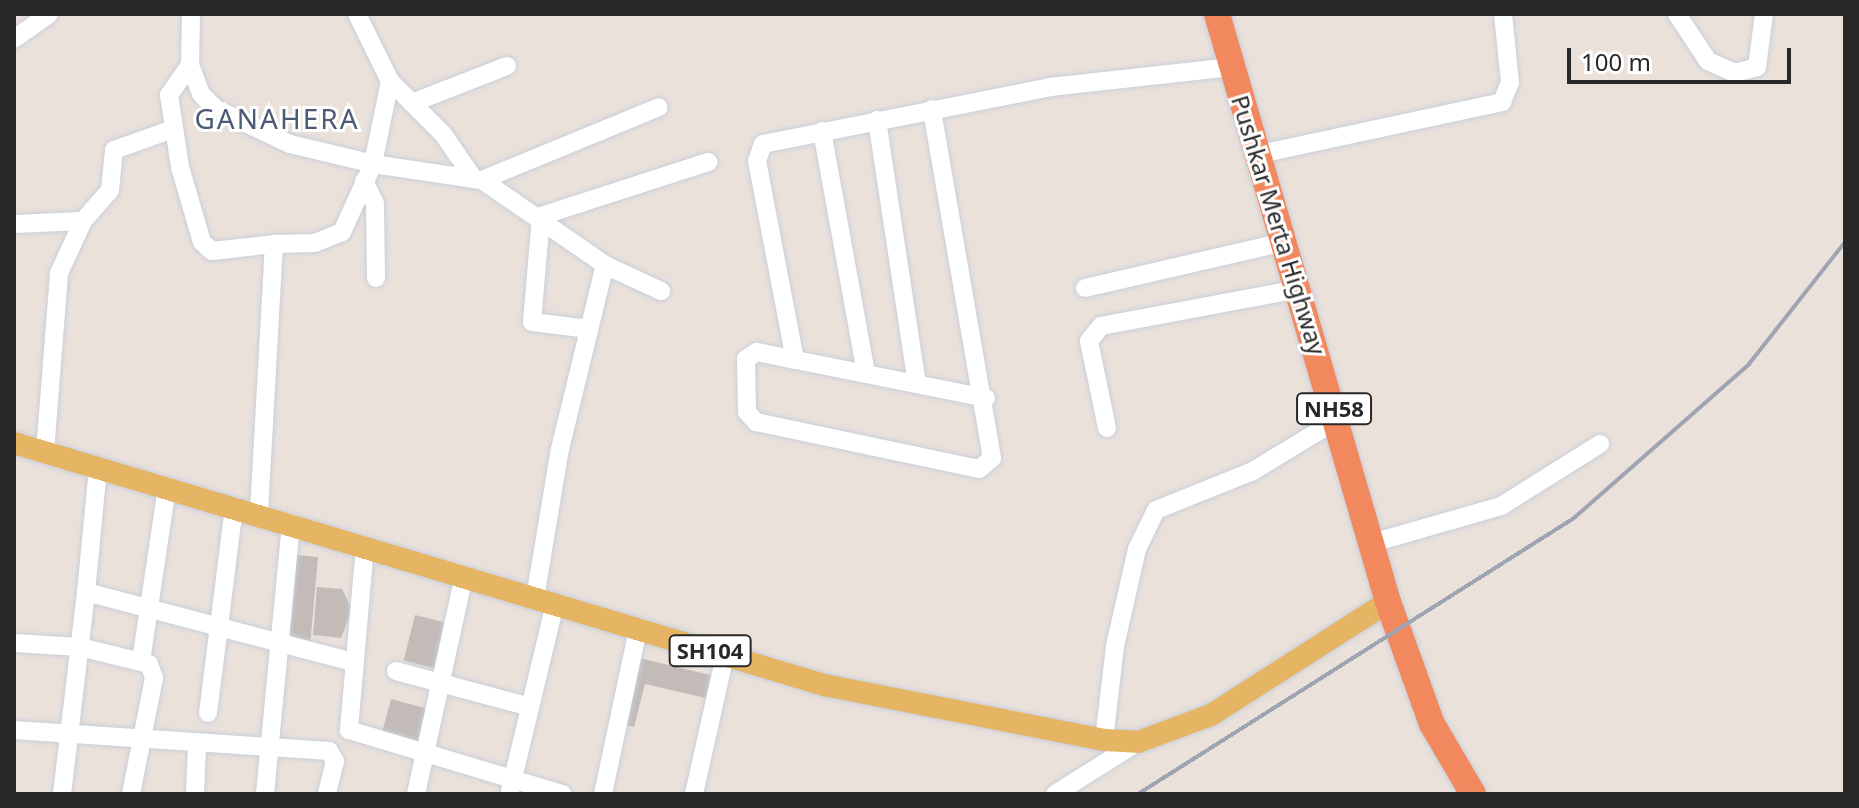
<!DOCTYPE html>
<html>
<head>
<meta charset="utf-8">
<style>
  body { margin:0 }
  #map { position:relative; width:1859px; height:808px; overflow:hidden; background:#eae1db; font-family:"Noto Sans",sans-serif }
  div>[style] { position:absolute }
  .building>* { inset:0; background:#c2bbb8; transform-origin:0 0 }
  .roads { filter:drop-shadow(0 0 2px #c9cfd9) drop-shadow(0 0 2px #c9cfd9) }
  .minor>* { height:18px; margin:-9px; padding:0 9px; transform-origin:9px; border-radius:9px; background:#fff }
  .major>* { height:22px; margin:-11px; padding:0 11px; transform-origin:11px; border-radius:11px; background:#e6b564 }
  .highway>* { height:26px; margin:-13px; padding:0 13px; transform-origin:13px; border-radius:13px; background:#f2895e }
  .rail>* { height:4px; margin:-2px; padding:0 2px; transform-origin:2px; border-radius:2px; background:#9ea4b1 }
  span { translate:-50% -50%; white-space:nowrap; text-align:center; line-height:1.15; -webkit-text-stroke:6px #fff; paint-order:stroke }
  .shield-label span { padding:2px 6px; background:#fff; border:2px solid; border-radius:6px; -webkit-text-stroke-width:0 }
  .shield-label { font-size:22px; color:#282828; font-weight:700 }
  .street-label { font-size:24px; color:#282828 }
  .quarter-label { font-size:28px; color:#4c5a75; letter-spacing:2px }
  .frame { position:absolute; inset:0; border:16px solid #282828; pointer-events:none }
  .scale { position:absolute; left:1567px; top:48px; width:224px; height:36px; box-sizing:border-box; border:4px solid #282828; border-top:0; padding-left:10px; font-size:24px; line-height:28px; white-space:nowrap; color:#282828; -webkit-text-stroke:6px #fff; paint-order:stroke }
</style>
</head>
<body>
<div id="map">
  <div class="building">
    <div style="clip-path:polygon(296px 555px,318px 557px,310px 646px,284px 644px)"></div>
    <div style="clip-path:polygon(317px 587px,342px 589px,352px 610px,341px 638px,313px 635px)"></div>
    <div style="left:415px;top:615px;width:32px;height:47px;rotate:14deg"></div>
    <div style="clip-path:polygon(635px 657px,714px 676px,710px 699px,645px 684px,634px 727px,620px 724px)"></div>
    <div style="left:391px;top:699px;width:38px;height:36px;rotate:15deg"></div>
  </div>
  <div class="roads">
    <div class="minor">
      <div style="left:191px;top:14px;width:51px;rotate:91.1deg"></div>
      <div style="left:190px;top:65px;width:31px;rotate:69deg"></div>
      <div style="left:201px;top:94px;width:21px;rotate:45deg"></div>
      <div style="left:216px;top:109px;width:82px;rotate:25.3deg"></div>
      <div style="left:290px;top:144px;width:85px;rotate:13.5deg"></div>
      <div style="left:373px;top:164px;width:75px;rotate:114.5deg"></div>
      <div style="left:342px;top:232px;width:29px;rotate:158deg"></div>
      <div style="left:315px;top:243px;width:41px;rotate:178.6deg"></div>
      <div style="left:274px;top:244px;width:272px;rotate:93.2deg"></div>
      <div style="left:357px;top:14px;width:75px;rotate:63.8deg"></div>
      <div style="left:390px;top:81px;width:85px;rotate:101.6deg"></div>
      <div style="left:373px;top:164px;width:110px;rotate:8.4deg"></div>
      <div style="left:482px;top:180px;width:150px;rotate:34.6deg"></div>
      <div style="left:605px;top:265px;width:62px;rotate:24.9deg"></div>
      <div style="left:1677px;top:14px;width:56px;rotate:56.6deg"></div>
      <div style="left:1708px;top:61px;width:30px;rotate:24deg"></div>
      <div style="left:1735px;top:73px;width:23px;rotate:-15deg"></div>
      <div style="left:1757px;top:67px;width:53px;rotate:-82.5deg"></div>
      <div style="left:14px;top:39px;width:43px;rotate:-35.5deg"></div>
      <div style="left:190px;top:65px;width:37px;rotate:125deg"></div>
      <div style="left:169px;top:95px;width:73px;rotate:81.3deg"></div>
      <div style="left:180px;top:167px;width:78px;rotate:73.7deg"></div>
      <div style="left:202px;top:242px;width:13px;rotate:42deg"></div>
      <div style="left:212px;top:251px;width:62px;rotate:-6.4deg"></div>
      <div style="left:390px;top:81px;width:75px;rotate:45deg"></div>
      <div style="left:443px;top:134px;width:55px;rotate:55.4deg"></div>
      <div style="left:412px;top:103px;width:102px;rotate:-21.3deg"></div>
      <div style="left:877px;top:120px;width:267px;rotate:81.4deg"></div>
      <div style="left:822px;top:131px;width:247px;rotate:79.7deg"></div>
      <div style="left:1260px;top:154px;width:248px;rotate:-12.1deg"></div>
      <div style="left:1502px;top:102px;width:22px;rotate:-68deg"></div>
      <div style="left:1510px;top:82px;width:68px;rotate:-95.9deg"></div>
      <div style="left:482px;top:180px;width:191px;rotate:-22.4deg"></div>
      <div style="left:364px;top:181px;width:25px;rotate:64deg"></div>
      <div style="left:375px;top:204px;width:74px;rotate:89.2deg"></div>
      <div style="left:14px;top:224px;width:69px;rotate:-2.5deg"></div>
      <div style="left:83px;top:221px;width:41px;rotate:-48.9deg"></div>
      <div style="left:110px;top:190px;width:40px;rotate:-84.3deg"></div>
      <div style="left:114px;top:150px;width:63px;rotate:-19.6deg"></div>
      <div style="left:1085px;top:288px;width:205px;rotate:-13deg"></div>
      <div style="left:589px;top:329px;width:57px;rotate:-173deg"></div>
      <div style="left:532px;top:322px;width:106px;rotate:-85.1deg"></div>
      <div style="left:541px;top:216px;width:176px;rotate:-17.9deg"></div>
      <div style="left:795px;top:360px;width:39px;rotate:-168deg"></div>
      <div style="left:757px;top:352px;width:13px;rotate:148deg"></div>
      <div style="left:746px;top:359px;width:53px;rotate:88.9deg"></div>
      <div style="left:747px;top:412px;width:13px;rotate:48deg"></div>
      <div style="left:756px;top:422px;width:228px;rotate:11.9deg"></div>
      <div style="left:979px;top:469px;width:17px;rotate:-40deg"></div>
      <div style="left:992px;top:458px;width:354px;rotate:-99.8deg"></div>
      <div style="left:986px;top:398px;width:195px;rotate:-168.7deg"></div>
      <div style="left:795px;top:360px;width:203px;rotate:-100.8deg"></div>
      <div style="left:757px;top:161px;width:18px;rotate:-71deg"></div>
      <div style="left:763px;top:144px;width:293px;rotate:-11.2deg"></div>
      <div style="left:1050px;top:87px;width:183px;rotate:-6.3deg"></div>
      <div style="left:1107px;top:428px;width:89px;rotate:-101.7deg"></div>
      <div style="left:1089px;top:341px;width:19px;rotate:-51deg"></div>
      <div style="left:1101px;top:326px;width:201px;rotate:-10.6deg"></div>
      <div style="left:45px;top:452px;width:180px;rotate:-85.5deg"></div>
      <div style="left:59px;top:273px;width:57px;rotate:-65.2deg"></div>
      <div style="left:98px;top:468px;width:125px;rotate:95.5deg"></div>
      <div style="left:86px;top:592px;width:275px;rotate:14.7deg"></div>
      <div style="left:1372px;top:543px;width:134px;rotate:-16deg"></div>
      <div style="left:1501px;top:506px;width:117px;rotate:-32.1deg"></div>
      <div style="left:365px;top:546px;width:185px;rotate:95deg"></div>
      <div style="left:349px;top:730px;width:223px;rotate:16.7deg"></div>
      <div style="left:535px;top:598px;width:151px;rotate:-80.5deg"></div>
      <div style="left:560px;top:449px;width:189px;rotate:-76.3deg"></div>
      <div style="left:14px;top:643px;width:66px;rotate:3.5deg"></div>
      <div style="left:80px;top:647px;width:71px;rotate:13.8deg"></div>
      <div style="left:149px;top:664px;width:15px;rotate:70deg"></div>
      <div style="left:154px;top:678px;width:118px;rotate:101.2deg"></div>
      <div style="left:141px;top:661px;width:175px;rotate:-81.5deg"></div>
      <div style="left:396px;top:671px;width:139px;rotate:15deg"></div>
      <div style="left:208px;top:713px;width:207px;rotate:-82.8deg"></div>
      <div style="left:14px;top:730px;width:316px;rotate:3.8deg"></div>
      <div style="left:329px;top:751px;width:12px;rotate:59deg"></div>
      <div style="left:335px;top:761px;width:34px;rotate:104deg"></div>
      <div style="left:1104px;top:740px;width:95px;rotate:-83.3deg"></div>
      <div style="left:1115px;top:646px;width:99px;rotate:-77.2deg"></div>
      <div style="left:1137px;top:549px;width:43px;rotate:-64deg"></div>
      <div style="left:1156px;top:510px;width:105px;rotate:-21.9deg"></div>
      <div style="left:1253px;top:471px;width:98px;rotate:-31.3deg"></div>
      <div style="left:510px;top:791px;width:193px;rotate:-76.5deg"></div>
      <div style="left:62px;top:794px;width:203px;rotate:-83.2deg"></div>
      <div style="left:195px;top:794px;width:48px;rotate:-87.6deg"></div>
      <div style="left:265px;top:794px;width:272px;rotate:-84.5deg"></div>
      <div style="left:416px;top:794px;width:223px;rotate:-77.6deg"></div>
      <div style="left:603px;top:794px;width:169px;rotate:-78deg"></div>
      <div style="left:694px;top:794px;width:142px;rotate:-77.4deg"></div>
      <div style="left:1055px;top:794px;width:98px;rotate:-32.1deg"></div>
    </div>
    <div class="major">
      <div style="left:14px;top:443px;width:845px;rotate:16.63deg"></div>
      <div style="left:824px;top:685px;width:285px;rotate:11.1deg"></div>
      <div style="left:1104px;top:740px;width:34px;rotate:3deg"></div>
      <div style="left:1138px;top:742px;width:78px;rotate:-20.3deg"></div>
      <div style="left:1211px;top:715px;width:210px;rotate:-32.6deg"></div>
    </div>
    <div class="highway">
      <div style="left:1217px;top:14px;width:612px;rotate:73.78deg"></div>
      <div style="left:1388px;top:602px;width:130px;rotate:70.2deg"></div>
      <div style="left:1432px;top:724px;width:81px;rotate:59.6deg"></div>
    </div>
  </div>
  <div class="rail">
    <div style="left:1138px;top:794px;width:516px;rotate:-32.33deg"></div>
    <div style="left:1574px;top:518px;width:233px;rotate:-41.3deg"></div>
    <div style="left:1749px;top:364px;width:155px;rotate:-51.8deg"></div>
  </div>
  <div class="shield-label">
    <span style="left:1334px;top:409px">NH58</span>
    <span style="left:710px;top:651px">SH104</span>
  </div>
  <div class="street-label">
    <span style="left:1279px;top:225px;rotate:73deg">Pushkar Merta Highway</span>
  </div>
  <div class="quarter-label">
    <span style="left:277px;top:118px">GANAHERA</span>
  </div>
  <div class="frame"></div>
  <div class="scale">100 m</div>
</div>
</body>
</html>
